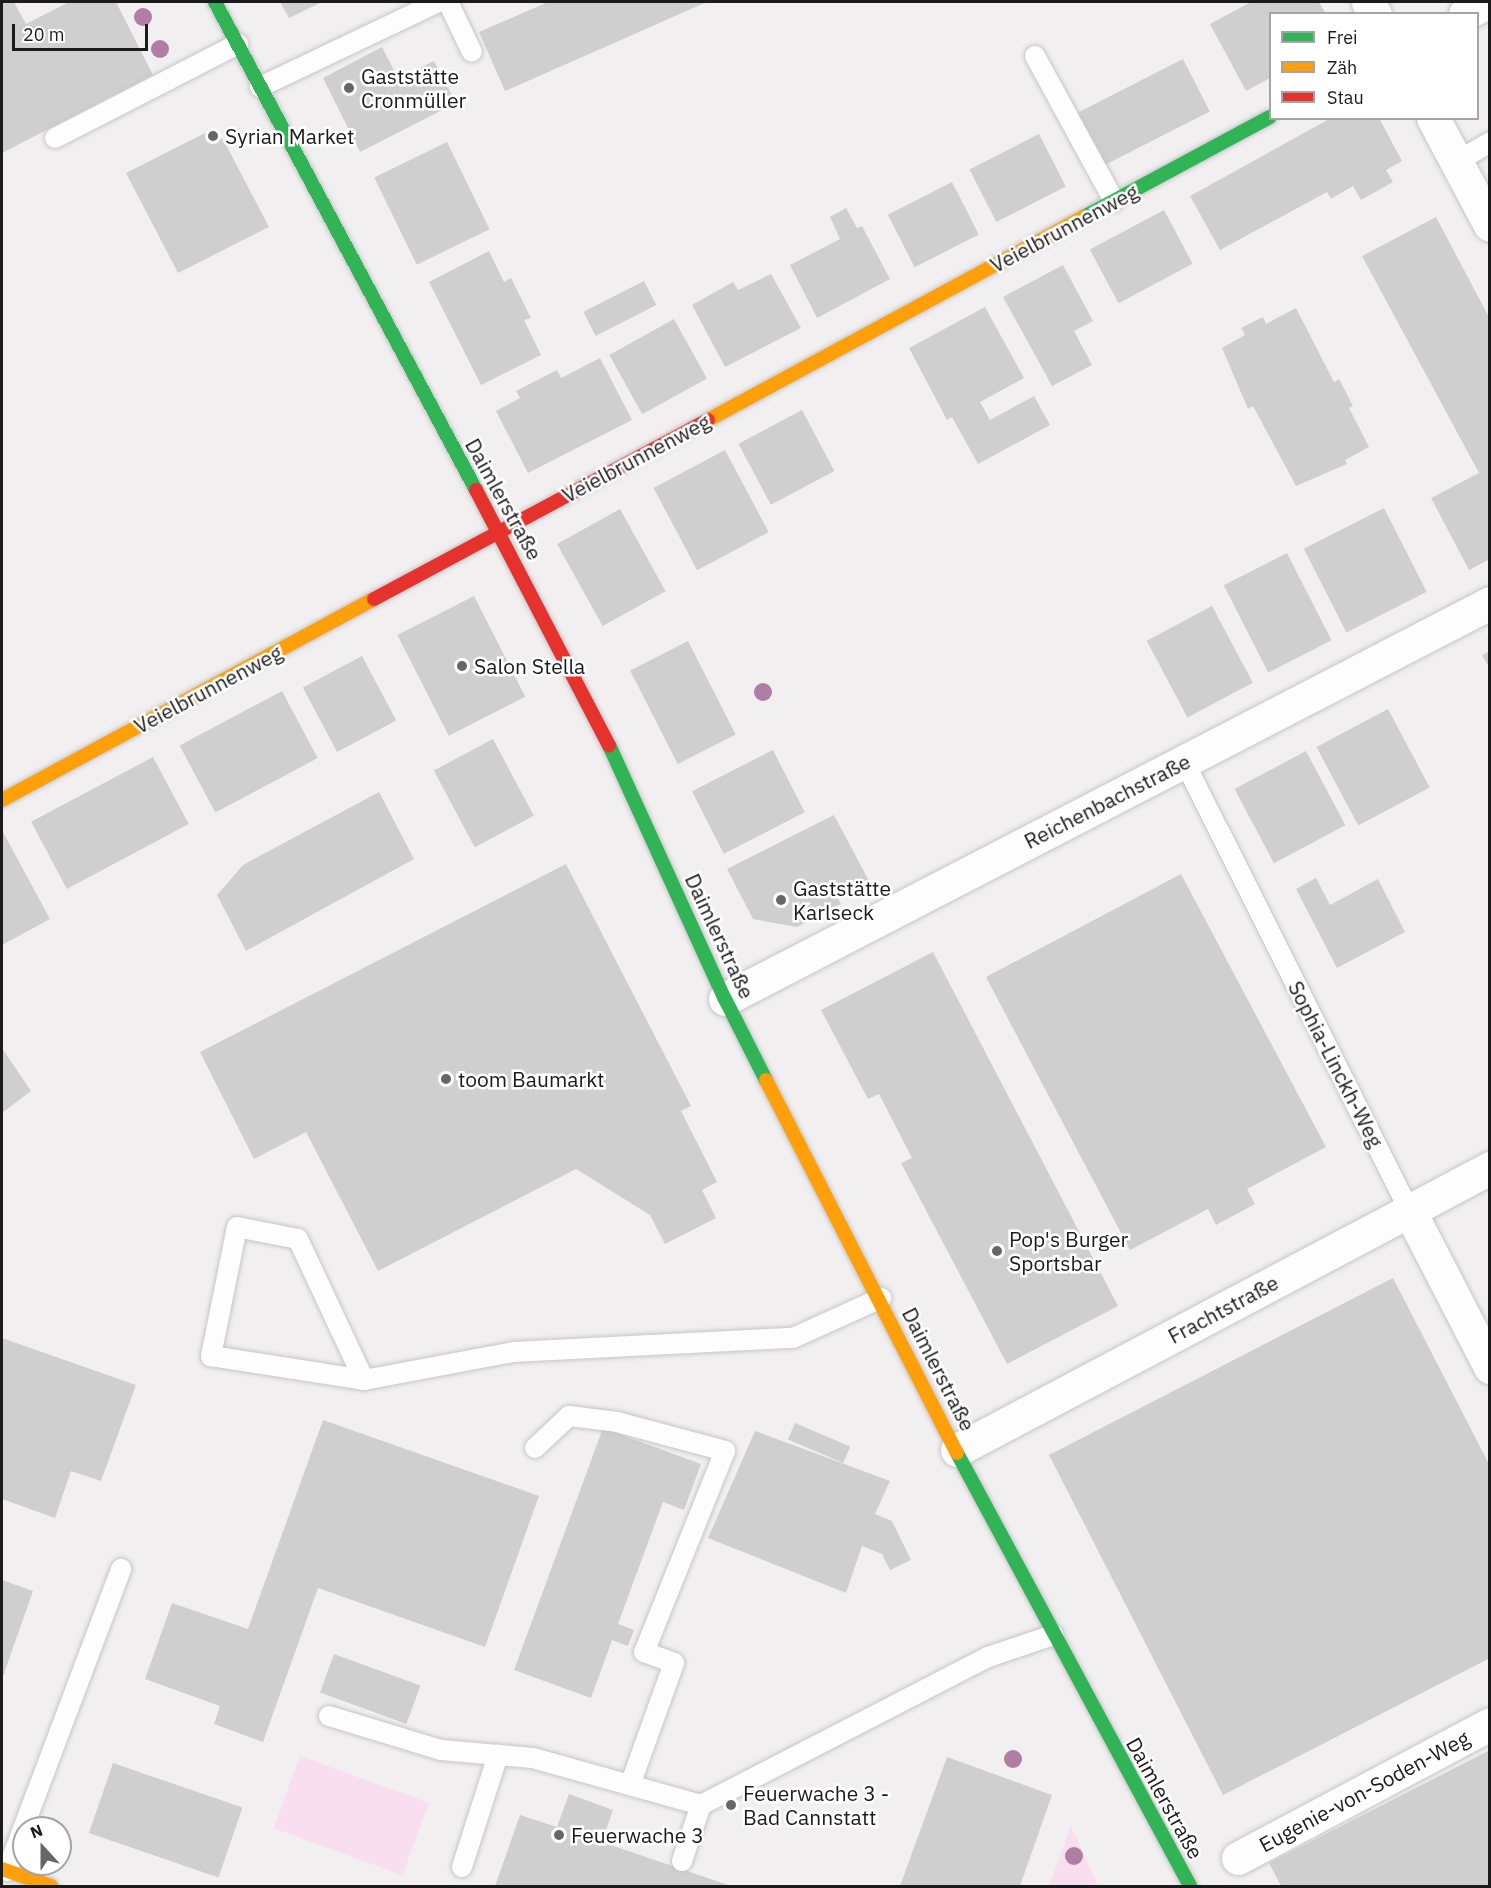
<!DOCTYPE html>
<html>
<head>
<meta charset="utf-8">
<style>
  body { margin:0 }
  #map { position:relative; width:1491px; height:1888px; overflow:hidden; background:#f2eff1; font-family:"IBM Plex Sans",sans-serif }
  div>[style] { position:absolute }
  .green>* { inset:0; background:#f8deef; transform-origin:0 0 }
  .building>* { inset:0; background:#d0cfd0; transform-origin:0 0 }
  .roads { filter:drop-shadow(0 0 2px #c7c5c7) drop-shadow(0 0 2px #c7c5c7) }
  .lane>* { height:20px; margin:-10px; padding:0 10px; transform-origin:10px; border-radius:10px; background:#fdfdfd }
  .street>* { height:33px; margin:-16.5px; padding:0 16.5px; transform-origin:16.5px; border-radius:16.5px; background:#fdfdfd }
  .fast>* { height:14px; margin:-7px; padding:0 7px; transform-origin:7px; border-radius:7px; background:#30b455 }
  .slow>* { height:14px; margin:-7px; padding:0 7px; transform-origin:7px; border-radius:7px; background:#ff9f0a }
  .jam>* { height:14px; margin:-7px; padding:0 7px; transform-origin:7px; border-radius:7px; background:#e5322d }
  .trees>* { width:18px; height:18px; margin:-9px; border-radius:50%; background:#b07ea4 }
  .dots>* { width:16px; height:16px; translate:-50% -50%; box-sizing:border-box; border:3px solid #fff; border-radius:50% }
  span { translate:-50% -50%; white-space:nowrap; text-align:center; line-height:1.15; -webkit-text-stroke:5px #fff; paint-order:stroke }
  .poi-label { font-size:21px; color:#1c1b1c }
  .left { translate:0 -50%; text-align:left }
  .street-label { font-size:21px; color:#1c1b1c }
  .frame { position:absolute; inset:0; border:3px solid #1c1b1c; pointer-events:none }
  .legend { position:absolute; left:1269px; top:12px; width:210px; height:108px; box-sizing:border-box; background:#fff; border:2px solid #a4a4a4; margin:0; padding:8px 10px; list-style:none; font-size:18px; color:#1c1b1c }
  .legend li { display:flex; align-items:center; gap:12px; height:30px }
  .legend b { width:30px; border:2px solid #a4a4a4 }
  .north { position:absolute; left:12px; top:1816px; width:60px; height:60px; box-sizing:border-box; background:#fff; border:2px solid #a4a4a4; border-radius:50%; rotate:339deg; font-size:16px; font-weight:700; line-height:24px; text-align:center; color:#1c1b1c }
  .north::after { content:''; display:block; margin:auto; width:21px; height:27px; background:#676567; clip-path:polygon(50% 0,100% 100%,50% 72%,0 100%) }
  .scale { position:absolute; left:12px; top:24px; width:136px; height:27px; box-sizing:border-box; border:3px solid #1c1b1c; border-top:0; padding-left:8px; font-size:18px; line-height:21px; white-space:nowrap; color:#1c1b1c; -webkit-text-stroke:4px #fff; paint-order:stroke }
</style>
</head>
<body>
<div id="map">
  <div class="green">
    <div style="left:300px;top:1756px;width:137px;height:77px;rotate:20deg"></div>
    <div style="clip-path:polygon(1071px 1826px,1093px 1875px,1098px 1886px,1049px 1886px)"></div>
  </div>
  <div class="building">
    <div style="clip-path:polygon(2px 2px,14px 2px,26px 24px,69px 2px,116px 2px,153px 75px,2px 153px)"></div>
    <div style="clip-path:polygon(280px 2px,322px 2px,289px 18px)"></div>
    <div style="clip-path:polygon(548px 2px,707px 2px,505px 91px,479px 32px)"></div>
    <div style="clip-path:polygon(1251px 2px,1319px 2px,1326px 14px,1270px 14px,1270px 78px,1246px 91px,1210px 24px)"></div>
    <div style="clip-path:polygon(382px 47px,398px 78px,434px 61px,456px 103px,360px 152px,323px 78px)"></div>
    <div style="left:1183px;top:59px;width:59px;height:119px;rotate:63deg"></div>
    <div style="clip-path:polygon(1331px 118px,1379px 118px,1402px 161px,1386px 170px,1393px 182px,1361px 200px,1353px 186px,1331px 199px,1327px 192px,1220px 250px,1190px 196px)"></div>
    <div style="clip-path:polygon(205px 133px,223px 139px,269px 227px,178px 273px,126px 173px)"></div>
    <div style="left:1039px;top:134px;width:59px;height:78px;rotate:63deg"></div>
    <div style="left:447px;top:142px;width:97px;height:81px;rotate:64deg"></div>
    <div style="left:952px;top:182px;width:59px;height:72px;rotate:63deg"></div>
    <div style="clip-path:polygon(846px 208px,857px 228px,862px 226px,890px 279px,817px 318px,790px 265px,840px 239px,830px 217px)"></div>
    <div style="left:1164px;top:210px;width:61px;height:84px;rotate:62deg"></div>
    <div style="clip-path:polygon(1436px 217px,1490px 319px,1490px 559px,1469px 570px,1431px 498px,1479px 473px,1362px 256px)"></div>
    <div style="clip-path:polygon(489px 251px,504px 282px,511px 278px,531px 318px,524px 320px,541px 355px,481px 385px,429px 282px)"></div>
    <div style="clip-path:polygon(1063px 265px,1093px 321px,1074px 331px,1092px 365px,1052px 386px,1003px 297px)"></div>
    <div style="clip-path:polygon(771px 274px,801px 328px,725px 367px,692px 305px,733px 282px,738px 290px)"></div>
    <div style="left:644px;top:281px;width:27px;height:68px;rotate:63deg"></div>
    <div style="clip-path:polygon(985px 307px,1024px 378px,980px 402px,990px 420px,1034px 396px,1050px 425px,978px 464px,952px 417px,947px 420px,909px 348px)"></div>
    <div style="clip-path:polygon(1296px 308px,1334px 382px,1339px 379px,1353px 406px,1349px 408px,1369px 447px,1345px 460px,1347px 464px,1296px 486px,1253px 406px,1248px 409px,1222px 348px,1245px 335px,1241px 328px,1263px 317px,1266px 324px)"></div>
    <div style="left:674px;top:319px;width:68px;height:74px;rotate:61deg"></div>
    <div style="clip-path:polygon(600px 358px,632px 420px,528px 473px,496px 411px,520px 398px,516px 391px,557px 370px,561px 378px)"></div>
    <div style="left:802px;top:410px;width:69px;height:72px;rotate:62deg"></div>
    <div style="left:725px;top:450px;width:93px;height:81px;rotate:62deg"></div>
    <div style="left:1384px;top:508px;width:94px;height:90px;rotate:63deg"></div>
    <div style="left:620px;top:509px;width:94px;height:72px;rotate:61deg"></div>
    <div style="left:1287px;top:553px;width:98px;height:71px;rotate:63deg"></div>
    <div style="left:474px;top:596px;width:113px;height:86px;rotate:63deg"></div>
    <div style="left:1212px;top:606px;width:87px;height:74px;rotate:62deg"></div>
    <div style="left:688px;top:641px;width:105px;height:65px;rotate:63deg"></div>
    <div style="clip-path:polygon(1490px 651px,1490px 669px,1482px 655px)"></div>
    <div style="left:362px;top:656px;width:73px;height:67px;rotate:62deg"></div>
    <div style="left:282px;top:691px;width:76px;height:116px;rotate:62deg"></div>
    <div style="left:1388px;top:709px;width:89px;height:81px;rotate:62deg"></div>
    <div style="left:493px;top:739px;width:87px;height:67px;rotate:62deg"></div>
    <div style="left:773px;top:750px;width:70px;height:91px;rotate:63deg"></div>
    <div style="left:1306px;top:751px;width:84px;height:81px;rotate:62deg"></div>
    <div style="left:153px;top:757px;width:76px;height:138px;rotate:62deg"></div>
    <div style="clip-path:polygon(379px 792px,414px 859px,246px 951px,217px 895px,243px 865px)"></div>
    <div style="clip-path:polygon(834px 815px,869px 881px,838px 898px,841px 904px,797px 927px,753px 919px,727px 869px)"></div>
    <div style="clip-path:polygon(3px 832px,50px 919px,2px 945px,2px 833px)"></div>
    <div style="clip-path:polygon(566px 864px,691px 1106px,681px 1111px,717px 1182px,702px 1190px,716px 1218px,665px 1244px,650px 1215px,576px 1169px,378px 1271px,306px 1132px,254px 1159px,200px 1052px)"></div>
    <div style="clip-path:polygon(1181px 874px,1326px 1147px,1247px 1189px,1255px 1204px,1216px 1225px,1208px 1209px,1130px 1250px,986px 977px)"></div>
    <div style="clip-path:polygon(1316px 878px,1330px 905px,1378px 879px,1405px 932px,1337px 968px,1296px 889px)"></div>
    <div style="clip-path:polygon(933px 952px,1118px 1306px,1007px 1364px,901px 1163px,912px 1158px,879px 1094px,868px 1099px,821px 1010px)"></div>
    <div style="clip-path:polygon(2px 1048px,31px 1091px,2px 1113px)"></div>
    <div style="clip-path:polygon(1393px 1278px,1490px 1466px,1490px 1658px,1223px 1795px,1049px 1455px)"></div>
    <div style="clip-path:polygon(2px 1338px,136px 1385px,101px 1481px,71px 1471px,55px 1518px,2px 1499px)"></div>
    <div style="clip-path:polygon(323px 1420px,539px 1496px,485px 1647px,318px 1588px,263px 1742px,214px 1724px,220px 1706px,145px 1679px,172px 1603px,248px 1629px)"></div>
    <div style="left:795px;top:1423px;width:60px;height:18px;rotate:23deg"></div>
    <div style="clip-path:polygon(603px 1428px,701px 1464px,684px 1510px,663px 1502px,618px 1624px,634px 1630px,628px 1646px,612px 1640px,591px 1698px,514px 1670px)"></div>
    <div style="clip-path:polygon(755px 1431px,890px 1481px,875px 1514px,892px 1521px,911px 1560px,890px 1570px,882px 1554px,862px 1546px,846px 1593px,708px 1538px)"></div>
    <div style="clip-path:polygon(2px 1580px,33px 1591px,2px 1679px)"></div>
    <div style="left:334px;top:1654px;width:92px;height:41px;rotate:20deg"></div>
    <div style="clip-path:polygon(1490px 1750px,1490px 1886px,1281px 1886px,1269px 1863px)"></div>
    <div style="clip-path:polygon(947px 1757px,1052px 1795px,1020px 1886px,900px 1886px)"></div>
    <div style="left:113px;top:1763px;width:137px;height:74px;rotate:19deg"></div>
    <div style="clip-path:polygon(569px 1794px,613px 1810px,602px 1842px,731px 1886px,495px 1886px,520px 1815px,557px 1827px)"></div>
  </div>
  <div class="roads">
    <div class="lane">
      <div style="left:448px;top:2px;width:55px;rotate:64.4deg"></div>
      <div style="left:1035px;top:56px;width:165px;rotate:61.4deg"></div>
      <div style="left:260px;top:87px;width:197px;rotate:-25.5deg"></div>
      <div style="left:55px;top:138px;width:206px;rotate:-27.2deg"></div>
      <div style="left:1456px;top:162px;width:39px;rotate:-30deg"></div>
      <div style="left:1184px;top:761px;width:502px;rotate:63.38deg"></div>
      <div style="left:364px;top:1380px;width:156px;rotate:-115.1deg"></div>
      <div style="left:298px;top:1239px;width:62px;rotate:-168.9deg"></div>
      <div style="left:237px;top:1227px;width:132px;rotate:101.4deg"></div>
      <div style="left:211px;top:1356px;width:155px;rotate:8.9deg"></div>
      <div style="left:364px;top:1380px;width:152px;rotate:-10.6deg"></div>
      <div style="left:513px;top:1352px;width:280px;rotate:-2.9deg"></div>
      <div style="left:793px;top:1338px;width:97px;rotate:-24.4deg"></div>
      <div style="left:535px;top:1448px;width:47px;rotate:-43.3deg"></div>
      <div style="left:569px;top:1416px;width:48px;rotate:7.1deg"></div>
      <div style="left:617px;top:1422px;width:112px;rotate:15deg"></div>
      <div style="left:725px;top:1451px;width:217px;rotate:111.9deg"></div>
      <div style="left:644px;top:1652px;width:32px;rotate:20deg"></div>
      <div style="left:674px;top:1663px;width:130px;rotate:109.8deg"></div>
      <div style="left:329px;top:1716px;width:117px;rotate:16.9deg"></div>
      <div style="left:441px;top:1750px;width:92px;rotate:5deg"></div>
      <div style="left:533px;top:1758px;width:174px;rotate:15.6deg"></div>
      <div style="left:682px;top:1861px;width:59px;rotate:-71.3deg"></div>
      <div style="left:701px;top:1805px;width:323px;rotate:-27.3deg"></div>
      <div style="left:988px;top:1657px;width:69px;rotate:-18.7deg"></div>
      <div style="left:462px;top:1867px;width:118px;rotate:-72.2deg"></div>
      <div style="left:7px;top:1871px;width:323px;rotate:-69.3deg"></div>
    </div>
    <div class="street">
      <div style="left:1368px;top:2px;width:14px;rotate:60deg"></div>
      <div style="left:1465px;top:14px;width:26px;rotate:-28deg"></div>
      <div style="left:1433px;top:118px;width:121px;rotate:62deg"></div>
      <div style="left:725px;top:999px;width:861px;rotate:-27.37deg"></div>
      <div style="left:1409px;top:1210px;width:177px;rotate:62.7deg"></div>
      <div style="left:957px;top:1450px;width:603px;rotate:-27.88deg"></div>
      <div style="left:1238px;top:1858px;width:285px;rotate:-28deg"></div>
    </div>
    <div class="fast">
      <div style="left:215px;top:2px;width:553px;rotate:61.86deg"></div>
      <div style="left:1084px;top:217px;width:211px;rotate:-28.3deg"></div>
      <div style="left:609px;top:745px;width:279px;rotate:65.5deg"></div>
      <div style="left:725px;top:999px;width:91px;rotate:63.2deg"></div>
      <div style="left:957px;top:1453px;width:492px;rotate:61.7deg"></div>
    </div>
    <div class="slow">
      <div style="left:708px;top:420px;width:427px;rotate:-28.4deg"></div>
      <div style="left:2px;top:800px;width:423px;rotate:-28.4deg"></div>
      <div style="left:766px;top:1080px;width:419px;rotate:62.9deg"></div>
      <div style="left:2px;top:1869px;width:52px;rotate:19.1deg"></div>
    </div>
    <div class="jam">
      <div style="left:476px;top:490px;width:288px;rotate:62.5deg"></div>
      <div style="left:374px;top:599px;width:379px;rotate:-28.2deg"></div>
    </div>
  </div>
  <div class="trees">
    <div style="left:143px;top:17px"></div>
    <div style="left:160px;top:49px"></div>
    <div style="left:763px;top:692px"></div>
    <div style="left:1013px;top:1759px"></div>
    <div style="left:1074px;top:1856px"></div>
  </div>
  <div class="dots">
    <div style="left:349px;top:88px;background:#676567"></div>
    <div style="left:213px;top:136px;background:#676567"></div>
    <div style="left:462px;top:666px;background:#676567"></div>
    <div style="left:781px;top:900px;background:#676567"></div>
    <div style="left:446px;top:1079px;background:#676567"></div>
    <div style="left:997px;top:1251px;background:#676567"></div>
    <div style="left:731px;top:1805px;background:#676567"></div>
    <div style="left:559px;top:1835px;background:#676567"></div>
  </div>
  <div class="poi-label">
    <span class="left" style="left:361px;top:88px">Gaststätte<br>Cronmüller</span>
    <span class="left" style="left:225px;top:136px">Syrian Market</span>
    <span class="left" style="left:474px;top:666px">Salon Stella</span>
    <span class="left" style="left:793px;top:900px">Gaststätte<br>Karlseck</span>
    <span class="left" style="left:458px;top:1079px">toom Baumarkt</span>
    <span class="left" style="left:1009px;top:1251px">Pop's Burger<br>Sportsbar</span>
    <span class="left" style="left:743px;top:1805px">Feuerwache 3 -<br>Bad Cannstatt</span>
    <span class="left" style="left:571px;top:1835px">Feuerwache 3</span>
  </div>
  <div class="street-label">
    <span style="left:1064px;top:228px;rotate:-28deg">Veielbrunnenweg</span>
    <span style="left:636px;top:458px;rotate:-28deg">Veielbrunnenweg</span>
    <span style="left:504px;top:499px;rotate:61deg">Daimlerstraße</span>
    <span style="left:208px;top:689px;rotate:-28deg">Veielbrunnenweg</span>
    <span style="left:1107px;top:801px;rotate:-27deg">Reichenbachstraße</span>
    <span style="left:720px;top:936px;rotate:65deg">Daimlerstraße</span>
    <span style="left:1336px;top:1064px;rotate:63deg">Sophia-Linckh-Weg</span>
    <span style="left:1223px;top:1309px;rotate:-28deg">Frachtstraße</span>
    <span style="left:939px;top:1369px;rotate:63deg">Daimlerstraße</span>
    <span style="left:1364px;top:1791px;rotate:-28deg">Eugenie-von-Soden-Weg</span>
    <span style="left:1165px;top:1798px;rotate:61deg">Daimlerstraße</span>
  </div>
  <div class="frame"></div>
  <ul class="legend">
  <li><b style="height:8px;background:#30b455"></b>Frei</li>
  <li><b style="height:8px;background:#ff9f0a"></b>Zäh</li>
  <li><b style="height:8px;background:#e5322d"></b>Stau</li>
  </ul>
  <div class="north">N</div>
  <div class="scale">20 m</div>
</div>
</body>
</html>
